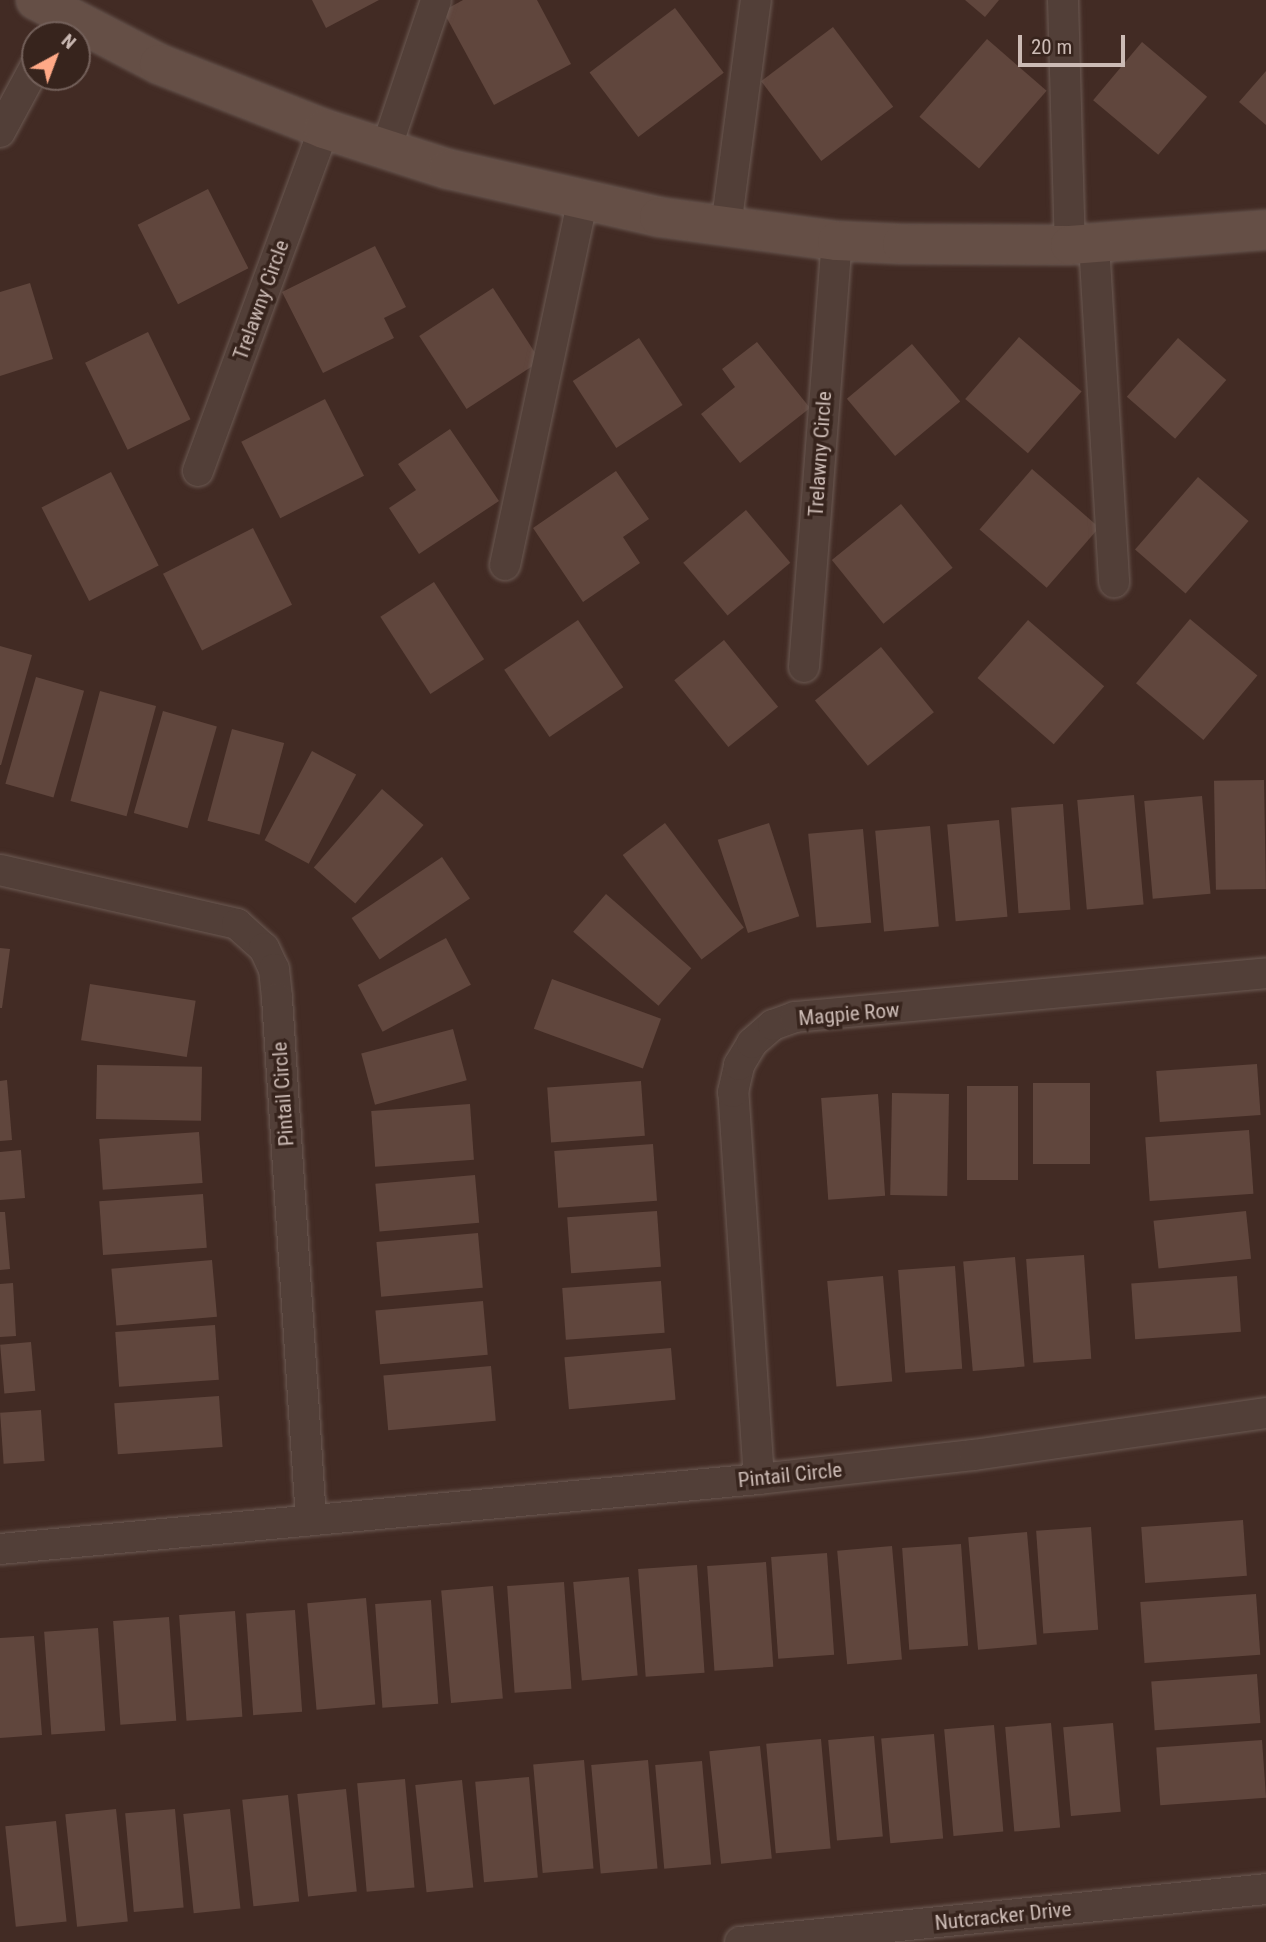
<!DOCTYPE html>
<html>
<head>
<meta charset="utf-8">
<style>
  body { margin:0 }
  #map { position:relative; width:1266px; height:1942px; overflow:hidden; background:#422b24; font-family:"Roboto Condensed",sans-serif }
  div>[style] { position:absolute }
  .building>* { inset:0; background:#60463d; transform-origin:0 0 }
  .roads { filter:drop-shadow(0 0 2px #6c5a53) drop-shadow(0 0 2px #6c5a53) }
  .street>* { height:30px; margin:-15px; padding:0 15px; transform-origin:15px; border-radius:15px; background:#523f38 }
  .secondary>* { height:38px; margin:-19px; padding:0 19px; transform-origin:19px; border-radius:19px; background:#654f46 }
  span { translate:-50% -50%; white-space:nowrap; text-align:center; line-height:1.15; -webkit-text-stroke:7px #37241d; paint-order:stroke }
  .street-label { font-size:21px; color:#ccbbb5 }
  .north { position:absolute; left:21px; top:21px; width:70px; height:70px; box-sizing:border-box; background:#37241d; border:2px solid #73605a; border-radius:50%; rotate:41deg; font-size:19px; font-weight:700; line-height:28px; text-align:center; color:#ccbbb5 }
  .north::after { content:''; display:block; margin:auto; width:24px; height:32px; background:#ffa987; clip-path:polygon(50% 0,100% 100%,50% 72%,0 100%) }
  .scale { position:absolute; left:1018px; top:35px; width:107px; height:32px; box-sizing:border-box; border:4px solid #ccbbb5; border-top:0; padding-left:9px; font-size:21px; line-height:24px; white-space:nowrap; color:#ccbbb5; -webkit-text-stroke:5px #37241d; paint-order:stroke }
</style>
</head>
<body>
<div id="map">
  <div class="building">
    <div style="clip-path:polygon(312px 0,379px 0,326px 28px)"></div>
    <div style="clip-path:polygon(463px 0,537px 0,571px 64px,494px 105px,443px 11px)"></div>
    <div style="clip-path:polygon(965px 0,999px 0,985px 17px)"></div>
    <div style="left:675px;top:8px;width:81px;height:107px;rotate:53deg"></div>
    <div style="left:833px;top:27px;width:100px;height:90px;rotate:53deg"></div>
    <div style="left:987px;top:39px;width:79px;height:103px;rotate:41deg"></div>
    <div style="left:1142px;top:42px;width:85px;height:76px;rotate:40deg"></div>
    <div style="clip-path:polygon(1266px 71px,1266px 125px,1239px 102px)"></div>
    <div style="left:208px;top:189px;width:89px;height:79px;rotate:63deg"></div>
    <div style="clip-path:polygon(375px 246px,406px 307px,384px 318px,394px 338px,323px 373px,282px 292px)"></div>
    <div style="clip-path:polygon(30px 283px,53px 359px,0 376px,0 292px)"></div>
    <div style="left:493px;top:288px;width:87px;height:88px;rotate:57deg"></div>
    <div style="left:148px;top:332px;width:97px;height:70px;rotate:64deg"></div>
    <div style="left:1019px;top:337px;width:83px;height:82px;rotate:41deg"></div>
    <div style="left:639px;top:338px;width:80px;height:79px;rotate:57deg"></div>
    <div style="left:1178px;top:338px;width:64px;height:78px;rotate:41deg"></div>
    <div style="clip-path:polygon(757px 342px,810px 408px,740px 463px,701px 414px,735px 387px,722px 369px)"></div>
    <div style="left:912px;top:344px;width:75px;height:85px;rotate:50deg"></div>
    <div style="left:325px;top:399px;width:86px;height:94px;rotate:63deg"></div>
    <div style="clip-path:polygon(450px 429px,499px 501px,419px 554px,389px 508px,416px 490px,398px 464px)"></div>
    <div style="left:1032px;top:469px;width:89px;height:80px;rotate:41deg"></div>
    <div style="clip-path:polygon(616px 471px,649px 519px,623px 537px,640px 563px,583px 602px,533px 528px)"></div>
    <div style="left:111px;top:472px;width:105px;height:78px;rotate:63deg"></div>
    <div style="left:1198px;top:477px;width:67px;height:96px;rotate:41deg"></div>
    <div style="left:901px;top:504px;width:82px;height:89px;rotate:51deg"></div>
    <div style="left:746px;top:510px;width:69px;height:82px;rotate:50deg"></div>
    <div style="left:253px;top:528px;width:86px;height:101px;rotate:63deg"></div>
    <div style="left:434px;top:582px;width:92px;height:64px;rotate:57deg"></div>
    <div style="left:1190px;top:619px;width:88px;height:84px;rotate:40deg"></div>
    <div style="left:578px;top:620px;width:81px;height:89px;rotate:56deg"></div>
    <div style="left:1028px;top:620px;width:101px;height:77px;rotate:41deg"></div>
    <div style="left:724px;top:640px;width:86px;height:64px;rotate:51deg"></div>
    <div style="clip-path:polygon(0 646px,32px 655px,1px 765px,0 765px)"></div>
    <div style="left:881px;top:647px;width:84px;height:85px;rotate:51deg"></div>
    <div style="left:36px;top:677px;width:50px;height:111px;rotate:16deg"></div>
    <div style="left:100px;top:691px;width:58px;height:114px;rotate:15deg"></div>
    <div style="left:163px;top:711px;width:56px;height:106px;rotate:16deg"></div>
    <div style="left:232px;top:729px;width:54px;height:95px;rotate:15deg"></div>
    <div style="left:312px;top:751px;width:50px;height:101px;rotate:28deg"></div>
    <div style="left:1264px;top:780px;width:109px;height:50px;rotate:89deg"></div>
    <div style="left:382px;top:789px;width:55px;height:104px;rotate:41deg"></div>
    <div style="left:1134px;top:795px;width:110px;height:57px;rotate:85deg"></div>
    <div style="left:1202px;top:796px;width:98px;height:58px;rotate:85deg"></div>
    <div style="left:1063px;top:804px;width:106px;height:52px;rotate:86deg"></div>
    <div style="left:999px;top:820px;width:97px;height:52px;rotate:85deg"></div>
    <div style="left:665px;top:823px;width:131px;height:53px;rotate:53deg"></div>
    <div style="left:769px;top:823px;width:98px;height:54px;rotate:72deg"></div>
    <div style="left:930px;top:826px;width:101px;height:55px;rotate:85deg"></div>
    <div style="left:863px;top:829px;width:94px;height:55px;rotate:85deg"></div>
    <div style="left:442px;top:857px;width:50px;height:109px;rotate:56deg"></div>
    <div style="left:606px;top:894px;width:113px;height:50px;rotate:41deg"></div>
    <div style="left:446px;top:938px;width:53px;height:100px;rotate:62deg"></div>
    <div style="clip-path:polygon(0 948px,10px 949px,2px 1008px,0 1008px)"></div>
    <div style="left:552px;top:979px;width:116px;height:53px;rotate:20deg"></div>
    <div style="left:90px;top:984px;width:107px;height:57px;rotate:9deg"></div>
    <div style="left:453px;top:1029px;width:53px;height:95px;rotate:75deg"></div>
    <div style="left:1257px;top:1064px;width:51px;height:101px;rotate:86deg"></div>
    <div style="left:97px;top:1065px;width:105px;height:54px;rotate:1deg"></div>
    <div style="clip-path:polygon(7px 1080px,12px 1140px,0 1141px,0 1081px)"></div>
    <div style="left:641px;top:1081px;width:55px;height:94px;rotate:86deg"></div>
    <div style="left:1033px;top:1083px;width:57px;height:81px"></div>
    <div style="left:967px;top:1086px;width:51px;height:94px"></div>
    <div style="left:892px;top:1093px;width:57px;height:102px;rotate:1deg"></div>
    <div style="left:878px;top:1094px;width:102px;height:57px;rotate:86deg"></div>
    <div style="left:470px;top:1104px;width:56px;height:99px;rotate:86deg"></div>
    <div style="left:1249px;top:1130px;width:64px;height:104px;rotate:86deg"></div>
    <div style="left:199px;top:1132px;width:51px;height:100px;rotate:86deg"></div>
    <div style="left:653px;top:1144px;width:57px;height:99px;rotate:86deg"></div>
    <div style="clip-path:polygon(21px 1150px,25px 1198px,0 1200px,0 1152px)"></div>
    <div style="left:475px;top:1175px;width:48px;height:100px;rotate:85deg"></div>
    <div style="left:203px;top:1194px;width:54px;height:104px;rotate:86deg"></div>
    <div style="left:657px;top:1211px;width:56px;height:90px;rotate:86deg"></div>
    <div style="left:1246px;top:1211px;width:48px;height:93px;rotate:84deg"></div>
    <div style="clip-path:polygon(0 1212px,5px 1212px,10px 1269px,0 1270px)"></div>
    <div style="left:478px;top:1233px;width:55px;height:102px;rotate:85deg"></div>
    <div style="left:1084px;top:1255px;width:104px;height:58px;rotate:86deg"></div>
    <div style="left:1015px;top:1257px;width:110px;height:52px;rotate:85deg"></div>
    <div style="left:212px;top:1260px;width:57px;height:101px;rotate:85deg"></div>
    <div style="left:955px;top:1266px;width:103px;height:57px;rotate:86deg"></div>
    <div style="left:883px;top:1276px;width:106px;height:56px;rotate:85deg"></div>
    <div style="left:1237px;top:1276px;width:56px;height:106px;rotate:86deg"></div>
    <div style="left:661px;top:1281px;width:52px;height:99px;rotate:86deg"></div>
    <div style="clip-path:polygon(13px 1283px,16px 1336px,0 1337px,0 1284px)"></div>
    <div style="left:483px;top:1301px;width:54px;height:108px;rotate:85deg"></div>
    <div style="left:215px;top:1325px;width:55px;height:100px;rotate:86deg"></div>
    <div style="left:31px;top:1342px;width:49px;height:31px;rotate:85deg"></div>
    <div style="left:671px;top:1348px;width:52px;height:107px;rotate:85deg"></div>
    <div style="left:491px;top:1366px;width:55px;height:108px;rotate:85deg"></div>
    <div style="left:219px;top:1396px;width:51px;height:105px;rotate:86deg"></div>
    <div style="left:41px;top:1410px;width:51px;height:41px;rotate:86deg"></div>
    <div style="left:1243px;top:1520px;width:56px;height:102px;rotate:86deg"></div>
    <div style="left:1091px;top:1527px;width:103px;height:55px;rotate:86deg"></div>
    <div style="left:1027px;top:1532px;width:113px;height:59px;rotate:85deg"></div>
    <div style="left:961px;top:1544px;width:102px;height:59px;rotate:86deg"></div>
    <div style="left:892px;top:1546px;width:114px;height:55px;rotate:85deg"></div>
    <div style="left:827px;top:1553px;width:102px;height:56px;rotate:86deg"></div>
    <div style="left:766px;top:1562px;width:105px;height:59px;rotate:86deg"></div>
    <div style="left:697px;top:1565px;width:108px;height:59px;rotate:86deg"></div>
    <div style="left:629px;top:1577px;width:99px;height:56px;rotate:85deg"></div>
    <div style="left:564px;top:1582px;width:107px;height:57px;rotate:86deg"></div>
    <div style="left:493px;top:1586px;width:113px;height:52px;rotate:85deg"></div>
    <div style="left:1256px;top:1594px;width:61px;height:116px;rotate:86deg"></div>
    <div style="left:366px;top:1598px;width:107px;height:59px;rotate:85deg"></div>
    <div style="left:431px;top:1600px;width:104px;height:56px;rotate:86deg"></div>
    <div style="left:295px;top:1610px;width:102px;height:49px;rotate:86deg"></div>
    <div style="left:235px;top:1611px;width:106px;height:56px;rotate:86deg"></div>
    <div style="left:169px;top:1617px;width:104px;height:56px;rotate:86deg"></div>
    <div style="left:98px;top:1628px;width:103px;height:54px;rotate:86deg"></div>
    <div style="clip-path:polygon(34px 1636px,42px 1735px,0 1738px,0 1638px)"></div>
    <div style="left:1257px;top:1674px;width:49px;height:106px;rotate:86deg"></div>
    <div style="left:1051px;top:1723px;width:105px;height:46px;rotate:85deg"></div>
    <div style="left:1113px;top:1723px;width:89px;height:50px;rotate:85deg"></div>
    <div style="left:994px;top:1725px;width:107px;height:50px;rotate:85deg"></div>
    <div style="left:934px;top:1734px;width:105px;height:53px;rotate:85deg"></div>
    <div style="left:874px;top:1736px;width:101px;height:46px;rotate:85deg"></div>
    <div style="left:821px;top:1739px;width:110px;height:55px;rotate:85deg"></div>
    <div style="left:1262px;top:1740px;width:58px;height:106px;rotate:86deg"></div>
    <div style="left:760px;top:1746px;width:113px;height:51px;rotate:84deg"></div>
    <div style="left:584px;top:1760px;width:109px;height:51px;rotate:85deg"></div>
    <div style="left:648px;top:1760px;width:109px;height:57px;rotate:85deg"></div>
    <div style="left:702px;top:1761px;width:104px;height:47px;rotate:85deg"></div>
    <div style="left:529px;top:1777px;width:101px;height:54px;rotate:85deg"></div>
    <div style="left:405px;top:1779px;width:109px;height:48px;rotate:85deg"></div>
    <div style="left:462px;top:1780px;width:108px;height:47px;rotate:84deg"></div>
    <div style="left:346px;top:1789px;width:103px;height:49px;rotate:84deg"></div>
    <div style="left:288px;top:1795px;width:107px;height:46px;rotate:84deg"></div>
    <div style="left:116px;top:1809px;width:113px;height:51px;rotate:84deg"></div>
    <div style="left:175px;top:1809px;width:99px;height:50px;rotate:85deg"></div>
    <div style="left:230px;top:1809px;width:100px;height:47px;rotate:84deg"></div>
    <div style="left:56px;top:1821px;width:101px;height:51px;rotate:84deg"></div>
  </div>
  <div class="roads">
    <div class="street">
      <div style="left:1063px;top:0;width:245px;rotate:88.4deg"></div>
      <div style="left:0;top:132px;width:74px;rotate:-61.7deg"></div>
      <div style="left:386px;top:149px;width:157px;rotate:-71.4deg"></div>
      <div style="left:726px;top:227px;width:229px;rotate:-82.5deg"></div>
      <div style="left:1094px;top:243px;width:340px;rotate:86.6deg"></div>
      <div style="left:198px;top:471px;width:364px;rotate:-69.8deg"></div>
      <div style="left:505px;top:565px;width:371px;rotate:-78deg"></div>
      <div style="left:804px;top:667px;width:427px;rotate:-85.6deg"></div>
      <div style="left:0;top:870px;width:243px;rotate:12.8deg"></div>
      <div style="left:237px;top:924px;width:36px;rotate:42deg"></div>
      <div style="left:264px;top:948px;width:23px;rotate:65deg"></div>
      <div style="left:274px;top:969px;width:29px;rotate:84deg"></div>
      <div style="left:277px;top:998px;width:523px;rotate:86.27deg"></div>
      <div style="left:759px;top:1479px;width:388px;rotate:-93.8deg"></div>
      <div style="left:733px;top:1092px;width:28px;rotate:-77deg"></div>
      <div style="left:739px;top:1065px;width:26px;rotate:-59deg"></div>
      <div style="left:752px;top:1043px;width:28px;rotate:-41deg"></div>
      <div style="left:773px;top:1025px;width:23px;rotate:-20deg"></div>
      <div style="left:795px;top:1017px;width:473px;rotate:-5.3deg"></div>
      <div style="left:0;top:1549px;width:762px;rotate:-5.27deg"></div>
      <div style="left:759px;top:1479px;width:216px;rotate:-6.4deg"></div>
      <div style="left:974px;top:1455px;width:295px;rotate:-8.2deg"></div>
      <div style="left:740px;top:1942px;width:529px;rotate:-5.75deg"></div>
    </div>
    <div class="secondary">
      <div style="left:36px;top:0;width:139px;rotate:27.5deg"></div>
      <div style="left:159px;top:64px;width:177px;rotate:21.5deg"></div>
      <div style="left:324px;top:129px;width:130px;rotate:17.9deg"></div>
      <div style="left:448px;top:169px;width:216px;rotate:12.8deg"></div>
      <div style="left:659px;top:217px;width:180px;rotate:7.7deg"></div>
      <div style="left:837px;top:241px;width:65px;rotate:2.6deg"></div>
      <div style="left:902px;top:244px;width:168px;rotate:0.3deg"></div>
      <div style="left:1070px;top:245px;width:197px;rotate:-4.4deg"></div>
    </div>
  </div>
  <div class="street-label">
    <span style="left:261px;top:300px;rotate:-70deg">Trelawny Circle</span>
    <span style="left:820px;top:454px;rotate:-86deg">Trelawny Circle</span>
    <span style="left:849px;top:1014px;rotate:-5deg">Magpie Row</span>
    <span style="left:283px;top:1094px;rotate:-94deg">Pintail Circle</span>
    <span style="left:790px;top:1475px;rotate:-6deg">Pintail Circle</span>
    <span style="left:1003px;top:1916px;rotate:-6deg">Nutcracker Drive</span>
  </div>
  <div class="north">N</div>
  <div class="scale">20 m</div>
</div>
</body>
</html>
